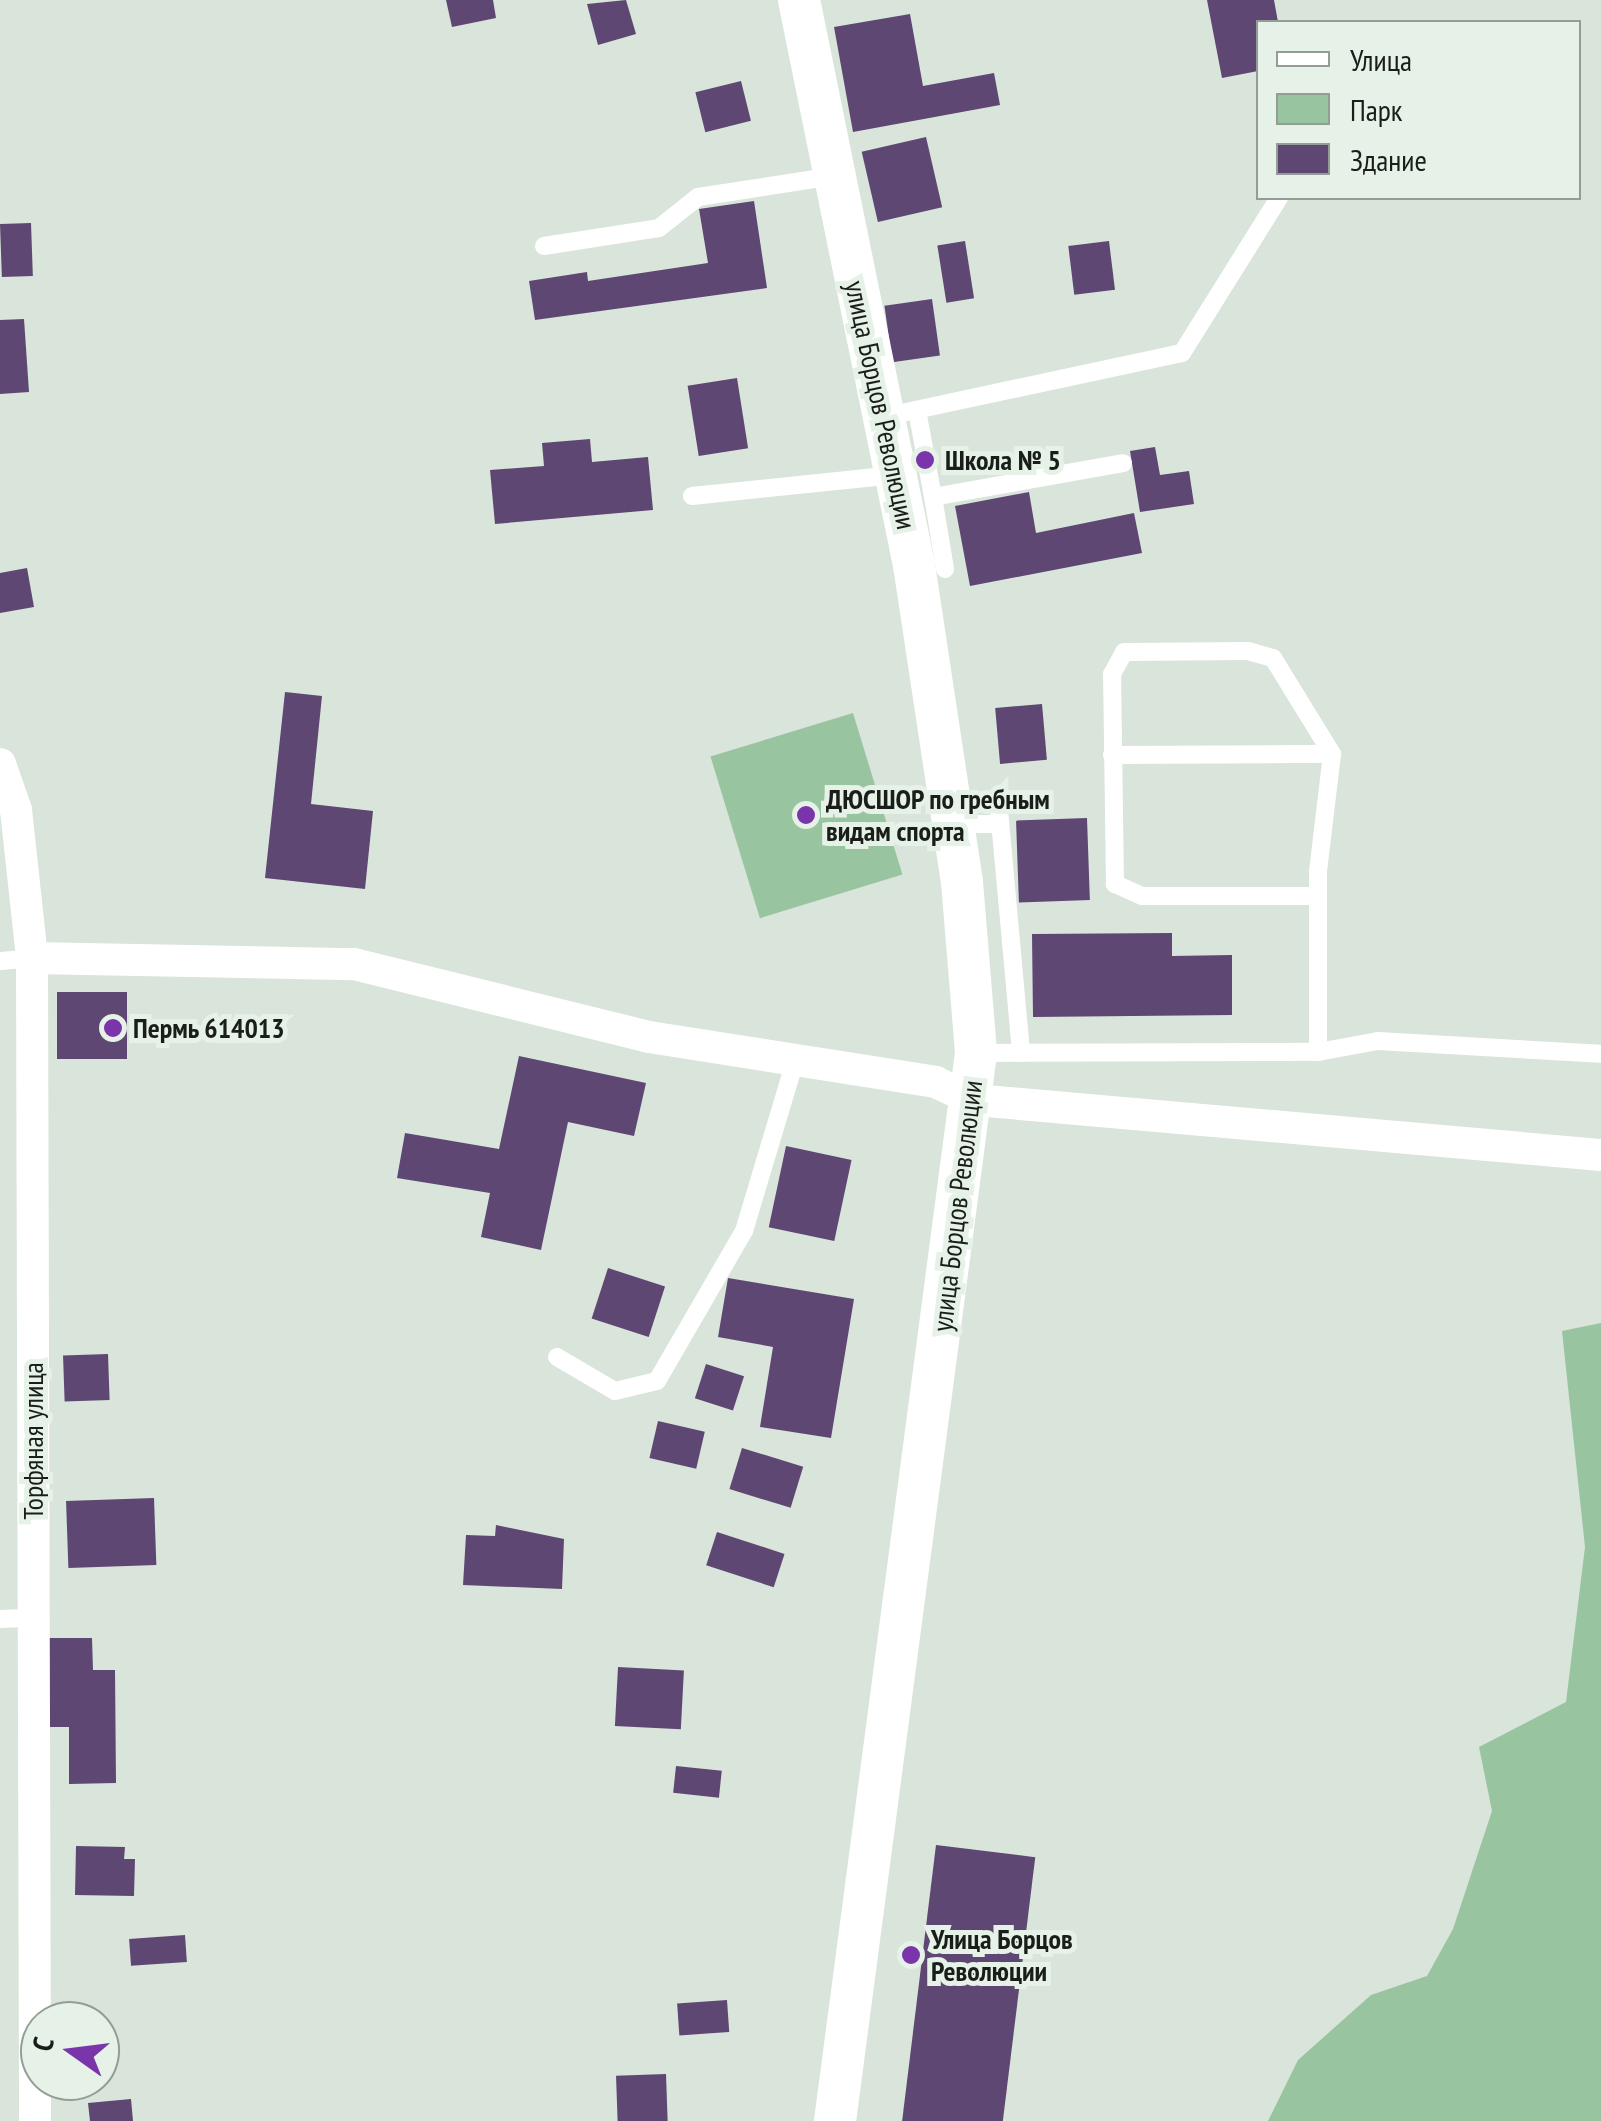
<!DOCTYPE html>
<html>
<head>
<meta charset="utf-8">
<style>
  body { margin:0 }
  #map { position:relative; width:1601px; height:2121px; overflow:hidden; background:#d9e4da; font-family:"PT Sans Narrow",sans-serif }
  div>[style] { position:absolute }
  .green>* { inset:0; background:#99c4a0; transform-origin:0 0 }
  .building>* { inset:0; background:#5e4773; transform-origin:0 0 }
  .service>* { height:18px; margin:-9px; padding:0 9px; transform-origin:9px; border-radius:9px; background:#fff }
  .minor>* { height:32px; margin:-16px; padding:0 16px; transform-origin:16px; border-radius:16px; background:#fff }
  .tertiary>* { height:42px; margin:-21px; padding:0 21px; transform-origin:21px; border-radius:21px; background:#fff }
  .dots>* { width:28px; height:28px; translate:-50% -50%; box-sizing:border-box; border:5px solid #e6f1e7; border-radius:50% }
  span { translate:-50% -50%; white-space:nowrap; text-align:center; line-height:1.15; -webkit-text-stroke:10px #e6f1e7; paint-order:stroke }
  .street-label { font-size:28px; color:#1a1e1a }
  .poi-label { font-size:28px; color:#1a1e1a; font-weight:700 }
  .left { translate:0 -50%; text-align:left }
  .legend { position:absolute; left:1256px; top:20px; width:325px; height:180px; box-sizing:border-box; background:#e6f1e7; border:2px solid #949d95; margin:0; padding:12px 18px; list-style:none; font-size:30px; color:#1a1e1a }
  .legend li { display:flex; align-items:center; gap:20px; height:50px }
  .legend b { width:50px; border:2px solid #949d95 }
  .north { position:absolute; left:20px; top:2001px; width:100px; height:100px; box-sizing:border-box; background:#e6f1e7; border:2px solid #949d95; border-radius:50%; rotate:284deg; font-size:28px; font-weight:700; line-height:40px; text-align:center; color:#1a1e1a }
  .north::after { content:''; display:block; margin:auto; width:35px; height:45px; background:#7935a9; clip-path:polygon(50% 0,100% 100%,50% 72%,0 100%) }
</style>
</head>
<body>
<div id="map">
  <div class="green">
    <div style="left:853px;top:713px;width:169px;height:149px;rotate:73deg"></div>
    <div style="clip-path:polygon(1601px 1323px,1601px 2121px,1268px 2121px,1298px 2060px,1371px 1995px,1427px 1976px,1453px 1929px,1492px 1811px,1479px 1747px,1566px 1702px,1585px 1547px,1562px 1331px)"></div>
  </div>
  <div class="building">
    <div style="clip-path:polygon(446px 0,493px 0,496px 18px,452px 27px)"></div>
    <div style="clip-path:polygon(626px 0,636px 34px,598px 45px,587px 4px)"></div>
    <div style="clip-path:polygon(1207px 0,1274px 0,1278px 22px,1258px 22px,1258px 71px,1222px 78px)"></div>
    <div style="clip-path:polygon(910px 14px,923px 86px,994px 73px,1000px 105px,853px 132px,834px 27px)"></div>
    <div style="left:741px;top:81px;width:41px;height:47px;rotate:76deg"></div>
    <div style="left:926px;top:137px;width:72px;height:66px;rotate:77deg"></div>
    <div style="clip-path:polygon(754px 201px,767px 288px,535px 320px,529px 281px,587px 272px,588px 281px,708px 263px,699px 209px)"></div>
    <div style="left:31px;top:223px;width:53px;height:31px;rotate:88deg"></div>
    <div style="left:965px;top:241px;width:58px;height:28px;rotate:81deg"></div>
    <div style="left:1109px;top:241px;width:49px;height:41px;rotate:83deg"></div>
    <div style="left:932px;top:299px;width:57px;height:48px;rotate:82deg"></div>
    <div style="clip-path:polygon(24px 319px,29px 392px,0 394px,0 320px)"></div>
    <div style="left:737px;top:378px;width:71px;height:50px;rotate:81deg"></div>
    <div style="clip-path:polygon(590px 439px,592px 462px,648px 457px,653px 510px,495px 524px,490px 470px,544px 466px,542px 443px)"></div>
    <div style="clip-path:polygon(1155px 447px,1160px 475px,1189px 471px,1194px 504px,1140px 512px,1130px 451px)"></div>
    <div style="clip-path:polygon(1029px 492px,1036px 533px,1134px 513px,1142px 553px,970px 586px,955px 506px)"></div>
    <div style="clip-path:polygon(27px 568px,34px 607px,0 613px,0 573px)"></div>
    <div style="clip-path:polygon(285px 692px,322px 696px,311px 804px,373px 811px,365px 889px,265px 878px)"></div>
    <div style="left:1042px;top:704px;width:56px;height:47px;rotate:85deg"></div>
    <div style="left:1087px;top:818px;width:82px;height:71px;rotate:88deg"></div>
    <div style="clip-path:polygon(1172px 933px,1172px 956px,1232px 955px,1232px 1015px,1033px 1017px,1032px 934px)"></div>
    <div style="left:57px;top:992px;width:70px;height:67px"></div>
    <div style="clip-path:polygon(519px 1056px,646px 1083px,634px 1136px,568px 1122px,541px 1250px,481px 1237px,490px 1193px,397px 1178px,405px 1133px,499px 1149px)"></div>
    <div style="left:786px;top:1146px;width:67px;height:83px;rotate:12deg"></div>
    <div style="left:608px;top:1268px;width:60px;height:53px;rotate:18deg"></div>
    <div style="clip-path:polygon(728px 1278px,854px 1299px,831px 1438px,760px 1427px,773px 1347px,718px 1337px)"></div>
    <div style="left:108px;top:1354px;width:46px;height:45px;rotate:88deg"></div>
    <div style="left:706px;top:1364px;width:40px;height:36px;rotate:18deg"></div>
    <div style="left:658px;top:1421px;width:48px;height:38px;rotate:13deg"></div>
    <div style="left:742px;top:1448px;width:64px;height:43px;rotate:17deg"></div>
    <div style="left:154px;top:1498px;width:67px;height:88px;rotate:88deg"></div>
    <div style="clip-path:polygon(496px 1525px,564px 1539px,562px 1589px,463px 1585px,466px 1535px,495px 1536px)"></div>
    <div style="left:717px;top:1532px;width:71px;height:35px;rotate:18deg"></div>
    <div style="clip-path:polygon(48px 1638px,92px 1638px,93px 1670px,115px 1670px,116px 1783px,69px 1784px,69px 1727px,48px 1727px)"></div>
    <div style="left:618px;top:1667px;width:66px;height:59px;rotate:3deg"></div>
    <div style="left:676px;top:1766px;width:46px;height:27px;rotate:6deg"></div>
    <div style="left:936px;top:1845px;width:100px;height:278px;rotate:7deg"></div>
    <div style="clip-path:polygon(76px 1846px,125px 1847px,124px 1859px,135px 1859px,134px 1896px,75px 1895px)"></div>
    <div style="left:185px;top:1935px;width:27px;height:56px;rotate:86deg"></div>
    <div style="left:727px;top:2000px;width:32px;height:50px;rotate:86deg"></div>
    <div style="left:666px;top:2074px;width:47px;height:50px;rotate:88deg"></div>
    <div style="clip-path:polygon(131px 2099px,133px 2121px,90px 2121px,88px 2103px)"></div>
  </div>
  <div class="service">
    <div style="left:544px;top:246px;width:116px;rotate:-8.9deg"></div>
    <div style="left:659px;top:228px;width:50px;rotate:-38.5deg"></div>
    <div style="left:698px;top:197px;width:137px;rotate:-8.8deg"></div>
    <div style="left:917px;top:410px;width:88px;rotate:79.6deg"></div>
    <div style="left:933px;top:497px;width:193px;rotate:-10.1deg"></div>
    <div style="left:883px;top:417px;width:306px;rotate:-12.1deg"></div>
    <div style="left:1182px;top:353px;width:183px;rotate:-58deg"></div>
    <div style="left:692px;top:496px;width:204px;rotate:-5.9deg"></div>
    <div style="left:933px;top:497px;width:73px;rotate:80.5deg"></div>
    <div style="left:1112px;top:755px;width:220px;rotate:-0.3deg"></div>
    <div style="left:998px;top:799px;width:255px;rotate:84.8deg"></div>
    <div style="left:953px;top:824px;width:47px"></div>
    <div style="left:1318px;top:896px;width:176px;rotate:180deg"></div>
    <div style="left:1142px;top:896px;width:30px;rotate:-156deg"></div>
    <div style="left:1115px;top:884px;width:210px;rotate:-90.8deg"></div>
    <div style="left:1112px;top:674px;width:25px;rotate:-61deg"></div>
    <div style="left:1124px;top:652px;width:124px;rotate:-0.5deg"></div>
    <div style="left:1248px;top:651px;width:26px;rotate:16deg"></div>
    <div style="left:1273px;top:658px;width:113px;rotate:58.4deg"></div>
    <div style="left:1332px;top:754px;width:118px;rotate:96.8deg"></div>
    <div style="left:1318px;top:871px;width:181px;rotate:90deg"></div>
    <div style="left:0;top:961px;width:32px;rotate:-5deg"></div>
    <div style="left:977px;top:1053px;width:341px;rotate:-0.2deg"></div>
    <div style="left:1318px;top:1052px;width:61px;rotate:-10.4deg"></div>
    <div style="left:1378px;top:1041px;width:223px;rotate:3.3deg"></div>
    <div style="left:557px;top:1357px;width:67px;rotate:30.4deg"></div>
    <div style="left:615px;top:1391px;width:43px;rotate:-13.4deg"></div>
    <div style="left:657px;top:1381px;width:173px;rotate:-59.9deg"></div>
    <div style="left:744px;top:1231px;width:177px;rotate:-73.3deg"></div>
    <div style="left:0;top:1619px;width:33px;rotate:-2deg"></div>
  </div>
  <div class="minor">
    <div style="left:0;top:764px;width:49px;rotate:70.8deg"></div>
    <div style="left:16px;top:810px;width:149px;rotate:83.8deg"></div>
    <div style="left:32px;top:958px;width:1163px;rotate:89.85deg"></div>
    <div style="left:32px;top:958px;width:322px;rotate:1.1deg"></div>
    <div style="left:354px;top:964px;width:304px;rotate:13.9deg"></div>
    <div style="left:649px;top:1037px;width:290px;rotate:8.9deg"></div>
    <div style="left:935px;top:1082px;width:44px;rotate:24.2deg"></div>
    <div style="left:975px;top:1100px;width:628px;rotate:5.02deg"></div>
  </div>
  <div class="tertiary">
    <div style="left:799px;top:0;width:577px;rotate:78.5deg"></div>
    <div style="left:914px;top:565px;width:321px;rotate:81.4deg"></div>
    <div style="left:962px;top:882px;width:172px;rotate:85.3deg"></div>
    <div style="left:976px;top:1053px;width:1077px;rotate:97.52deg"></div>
  </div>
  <div class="dots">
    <div style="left:925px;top:460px;background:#7935a9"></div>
    <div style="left:806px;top:815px;background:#7935a9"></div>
    <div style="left:113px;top:1028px;background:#7935a9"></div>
    <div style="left:911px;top:1955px;background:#7935a9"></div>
  </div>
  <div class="street-label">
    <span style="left:881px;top:405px;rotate:78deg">улица Борцов Революции</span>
    <span style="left:957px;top:1206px;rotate:-83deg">улица Борцов Революции</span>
    <span style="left:33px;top:1441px;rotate:-90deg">Торфяная улица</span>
  </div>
  <div class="poi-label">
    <span class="left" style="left:945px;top:460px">Школа № 5</span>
    <span class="left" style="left:826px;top:815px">ДЮСШОР по гребным<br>видам спорта</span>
    <span class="left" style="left:133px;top:1028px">Пермь 614013</span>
    <span class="left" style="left:931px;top:1955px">Улица Борцов<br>Революции</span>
  </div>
  <ul class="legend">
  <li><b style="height:12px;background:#fff"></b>Улица</li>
  <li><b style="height:28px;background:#99c4a0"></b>Парк</li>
  <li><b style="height:28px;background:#5e4773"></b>Здание</li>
  </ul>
  <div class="north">С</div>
</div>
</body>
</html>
